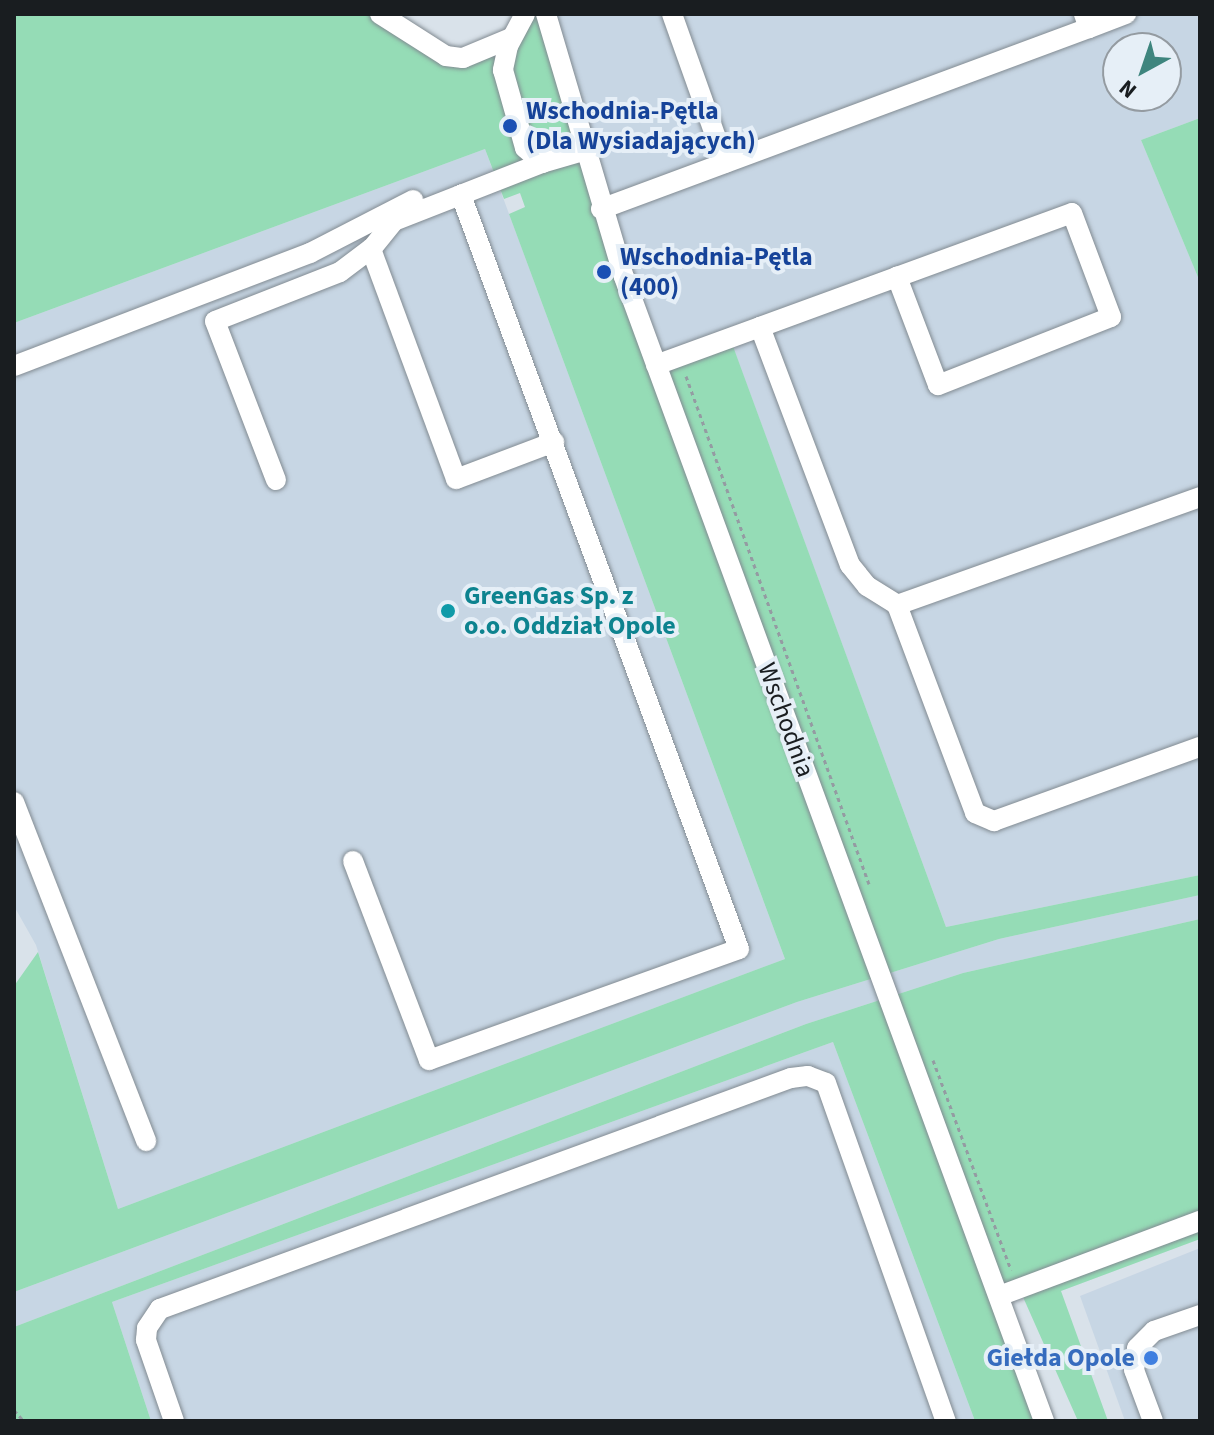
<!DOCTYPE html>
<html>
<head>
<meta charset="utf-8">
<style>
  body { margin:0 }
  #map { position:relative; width:1214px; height:1435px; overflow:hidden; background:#d9e2ea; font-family:"Source Sans 3",sans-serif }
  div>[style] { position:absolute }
  .built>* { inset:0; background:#c7d6e4 }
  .green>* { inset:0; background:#95dcb6 }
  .path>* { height:3px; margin-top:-1.5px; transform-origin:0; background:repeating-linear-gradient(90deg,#949ba2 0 4px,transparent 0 8px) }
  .roads { filter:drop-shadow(0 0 2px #828b92) drop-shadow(0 0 2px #828b92) }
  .minor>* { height:20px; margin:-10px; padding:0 10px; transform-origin:10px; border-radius:10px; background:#fff }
  .dots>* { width:22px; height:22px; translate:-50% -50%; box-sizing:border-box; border:4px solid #e6eff7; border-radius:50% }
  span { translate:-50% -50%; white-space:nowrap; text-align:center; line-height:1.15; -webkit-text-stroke:8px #e6eff7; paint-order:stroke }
  .transit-label { font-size:26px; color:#164399; font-weight:700 }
  .left { translate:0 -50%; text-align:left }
  .culture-label { font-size:26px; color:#0d838f; font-weight:700 }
  .street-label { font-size:26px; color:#191d20 }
  .shop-label { font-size:26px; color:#366cbe; font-weight:700 }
  .right { translate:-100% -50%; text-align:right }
  .frame { position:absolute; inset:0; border:16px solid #191d20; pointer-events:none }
  .north { position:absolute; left:1102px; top:32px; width:80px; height:80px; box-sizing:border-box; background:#e6eff7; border:2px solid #949ba1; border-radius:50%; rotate:220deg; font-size:22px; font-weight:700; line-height:32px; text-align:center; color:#191d20 }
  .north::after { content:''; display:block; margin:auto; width:28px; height:36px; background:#3e857e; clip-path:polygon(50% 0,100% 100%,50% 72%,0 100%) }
</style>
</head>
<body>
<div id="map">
  <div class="built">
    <div style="clip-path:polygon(evenodd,546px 14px,1200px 14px,1200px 118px,1141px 140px,1200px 282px,1200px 875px,946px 927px,730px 339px,656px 365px,546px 14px,1118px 48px,1166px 48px,1166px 96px,1118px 96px,1118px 48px)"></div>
    <div style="clip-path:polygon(485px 149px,785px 959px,118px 1209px,36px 945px,14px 906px,14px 323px)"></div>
    <div style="clip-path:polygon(1200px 895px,1200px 919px,963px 973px,806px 1024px,14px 1327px,14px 1292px,797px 1002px,999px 939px)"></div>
    <div style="clip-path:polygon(833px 1042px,975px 1421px,151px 1421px,112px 1302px)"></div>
    <div style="clip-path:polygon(1200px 1248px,1200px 1421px,1125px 1421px,1080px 1296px)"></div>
  </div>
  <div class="green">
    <div style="clip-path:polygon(14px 14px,380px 14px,446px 56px,511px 38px,525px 14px,546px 14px,656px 365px,730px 338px,946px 927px,1200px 875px,1200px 895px,999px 939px,797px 1002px,14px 1292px,14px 986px,38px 952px,118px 1209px,785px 959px,509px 214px,525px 207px,520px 193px,504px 199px,485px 149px,14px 323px)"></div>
    <div style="clip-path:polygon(1200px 118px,1200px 282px,1141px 140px)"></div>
    <div style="clip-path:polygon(1200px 919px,1200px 1239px,1061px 1291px,1108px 1421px,1078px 1421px,1019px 1288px,1000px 1295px,1044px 1421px,975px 1421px,833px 1042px,112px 1302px,151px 1421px,14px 1421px,14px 1327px,806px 1024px,963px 973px)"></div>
  </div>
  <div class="path">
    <div style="left:686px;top:376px;width:540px;rotate:70.19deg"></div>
    <div style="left:933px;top:1060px;width:224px;rotate:69.6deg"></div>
    <div style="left:14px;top:1410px;width:15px;rotate:48deg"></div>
  </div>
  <div class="roads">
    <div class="minor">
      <div style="left:380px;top:14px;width:78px;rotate:32.5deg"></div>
      <div style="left:446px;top:56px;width:17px;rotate:7deg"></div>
      <div style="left:463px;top:58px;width:52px;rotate:-22.6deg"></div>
      <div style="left:525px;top:14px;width:36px;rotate:118deg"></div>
      <div style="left:508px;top:46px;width:25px;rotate:102deg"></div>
      <div style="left:503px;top:70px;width:81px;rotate:74.2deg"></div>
      <div style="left:525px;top:148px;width:23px;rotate:41deg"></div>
      <div style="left:542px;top:163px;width:43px;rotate:-16.3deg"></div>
      <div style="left:546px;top:14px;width:274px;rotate:73.5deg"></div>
      <div style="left:624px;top:277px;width:1219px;rotate:69.84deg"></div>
      <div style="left:672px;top:14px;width:158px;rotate:70.4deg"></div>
      <div style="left:1089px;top:28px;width:40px;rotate:-21deg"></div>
      <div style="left:542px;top:163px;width:159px;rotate:158.6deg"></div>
      <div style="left:394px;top:221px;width:36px;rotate:129deg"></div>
      <div style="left:371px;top:249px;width:245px;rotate:69.7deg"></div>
      <div style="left:456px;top:479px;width:105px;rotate:-20.7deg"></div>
      <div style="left:601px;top:209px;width:520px;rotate:-20.35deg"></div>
      <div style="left:1089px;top:28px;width:15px;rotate:-110deg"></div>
      <div style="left:760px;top:327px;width:254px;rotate:69.3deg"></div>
      <div style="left:850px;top:565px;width:27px;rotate:51deg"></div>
      <div style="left:867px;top:586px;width:36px;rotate:32deg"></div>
      <div style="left:897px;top:605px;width:222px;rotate:69.4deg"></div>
      <div style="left:975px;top:813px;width:21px;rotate:23deg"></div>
      <div style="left:994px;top:821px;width:219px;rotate:-19.8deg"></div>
      <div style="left:656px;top:365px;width:111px;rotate:-20.1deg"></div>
      <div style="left:760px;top:327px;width:146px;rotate:-20.1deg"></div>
      <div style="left:897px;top:277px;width:186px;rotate:-20.1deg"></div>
      <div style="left:1072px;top:213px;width:111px;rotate:69.4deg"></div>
      <div style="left:1111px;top:317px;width:186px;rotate:158.5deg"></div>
      <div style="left:938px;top:385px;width:116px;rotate:-110.8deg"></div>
      <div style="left:14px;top:366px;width:317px;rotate:-20.9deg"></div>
      <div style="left:310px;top:253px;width:116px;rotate:-27.2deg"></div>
      <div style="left:276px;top:480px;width:170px;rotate:-111deg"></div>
      <div style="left:215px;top:321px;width:134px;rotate:-21.4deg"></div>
      <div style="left:340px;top:272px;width:39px;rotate:-37deg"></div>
      <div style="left:897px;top:605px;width:322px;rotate:-19.6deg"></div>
      <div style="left:14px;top:802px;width:364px;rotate:68.7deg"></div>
      <div style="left:353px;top:861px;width:213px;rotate:69.1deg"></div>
      <div style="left:429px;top:1060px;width:329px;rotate:-19.7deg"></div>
      <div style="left:739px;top:949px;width:804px;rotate:-110.24deg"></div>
      <div style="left:999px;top:1296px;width:215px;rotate:-20.5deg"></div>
      <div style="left:174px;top:1421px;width:86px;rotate:-109.1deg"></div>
      <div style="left:146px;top:1340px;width:12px;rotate:-85deg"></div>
      <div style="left:147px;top:1328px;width:23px;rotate:-56deg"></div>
      <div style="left:160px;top:1309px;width:672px;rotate:-20.11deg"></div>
      <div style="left:791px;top:1078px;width:17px;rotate:-7deg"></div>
      <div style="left:808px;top:1076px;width:19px;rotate:21deg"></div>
      <div style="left:826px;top:1083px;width:359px;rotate:70.5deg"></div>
      <div style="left:1153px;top:1421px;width:54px;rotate:-110.4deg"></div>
      <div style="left:1134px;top:1370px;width:22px;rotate:-82deg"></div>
      <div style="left:1137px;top:1348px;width:24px;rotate:-45deg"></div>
      <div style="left:1154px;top:1331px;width:49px;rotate:-19.2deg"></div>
    </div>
  </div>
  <div class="dots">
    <div style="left:510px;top:126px;background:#1a4fb4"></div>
    <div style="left:604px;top:272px;background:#1a4fb4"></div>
    <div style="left:448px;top:611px;background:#0f9aa8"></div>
    <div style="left:1151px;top:1358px;background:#3f7fe0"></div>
  </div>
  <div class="transit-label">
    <span class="left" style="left:526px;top:126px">Wschodnia-Pętla<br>(Dla Wysiadających)</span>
    <span class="left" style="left:620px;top:272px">Wschodnia-Pętla<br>(400)</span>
  </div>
  <div class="culture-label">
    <span class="left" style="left:464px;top:611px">GreenGas Sp. z<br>o.o. Oddział Opole</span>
  </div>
  <div class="street-label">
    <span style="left:786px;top:720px;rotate:70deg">Wschodnia</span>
  </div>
  <div class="shop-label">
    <span class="right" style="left:1135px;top:1358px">Giełda Opole</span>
  </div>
  <div class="frame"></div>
  <div class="north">N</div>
</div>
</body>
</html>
